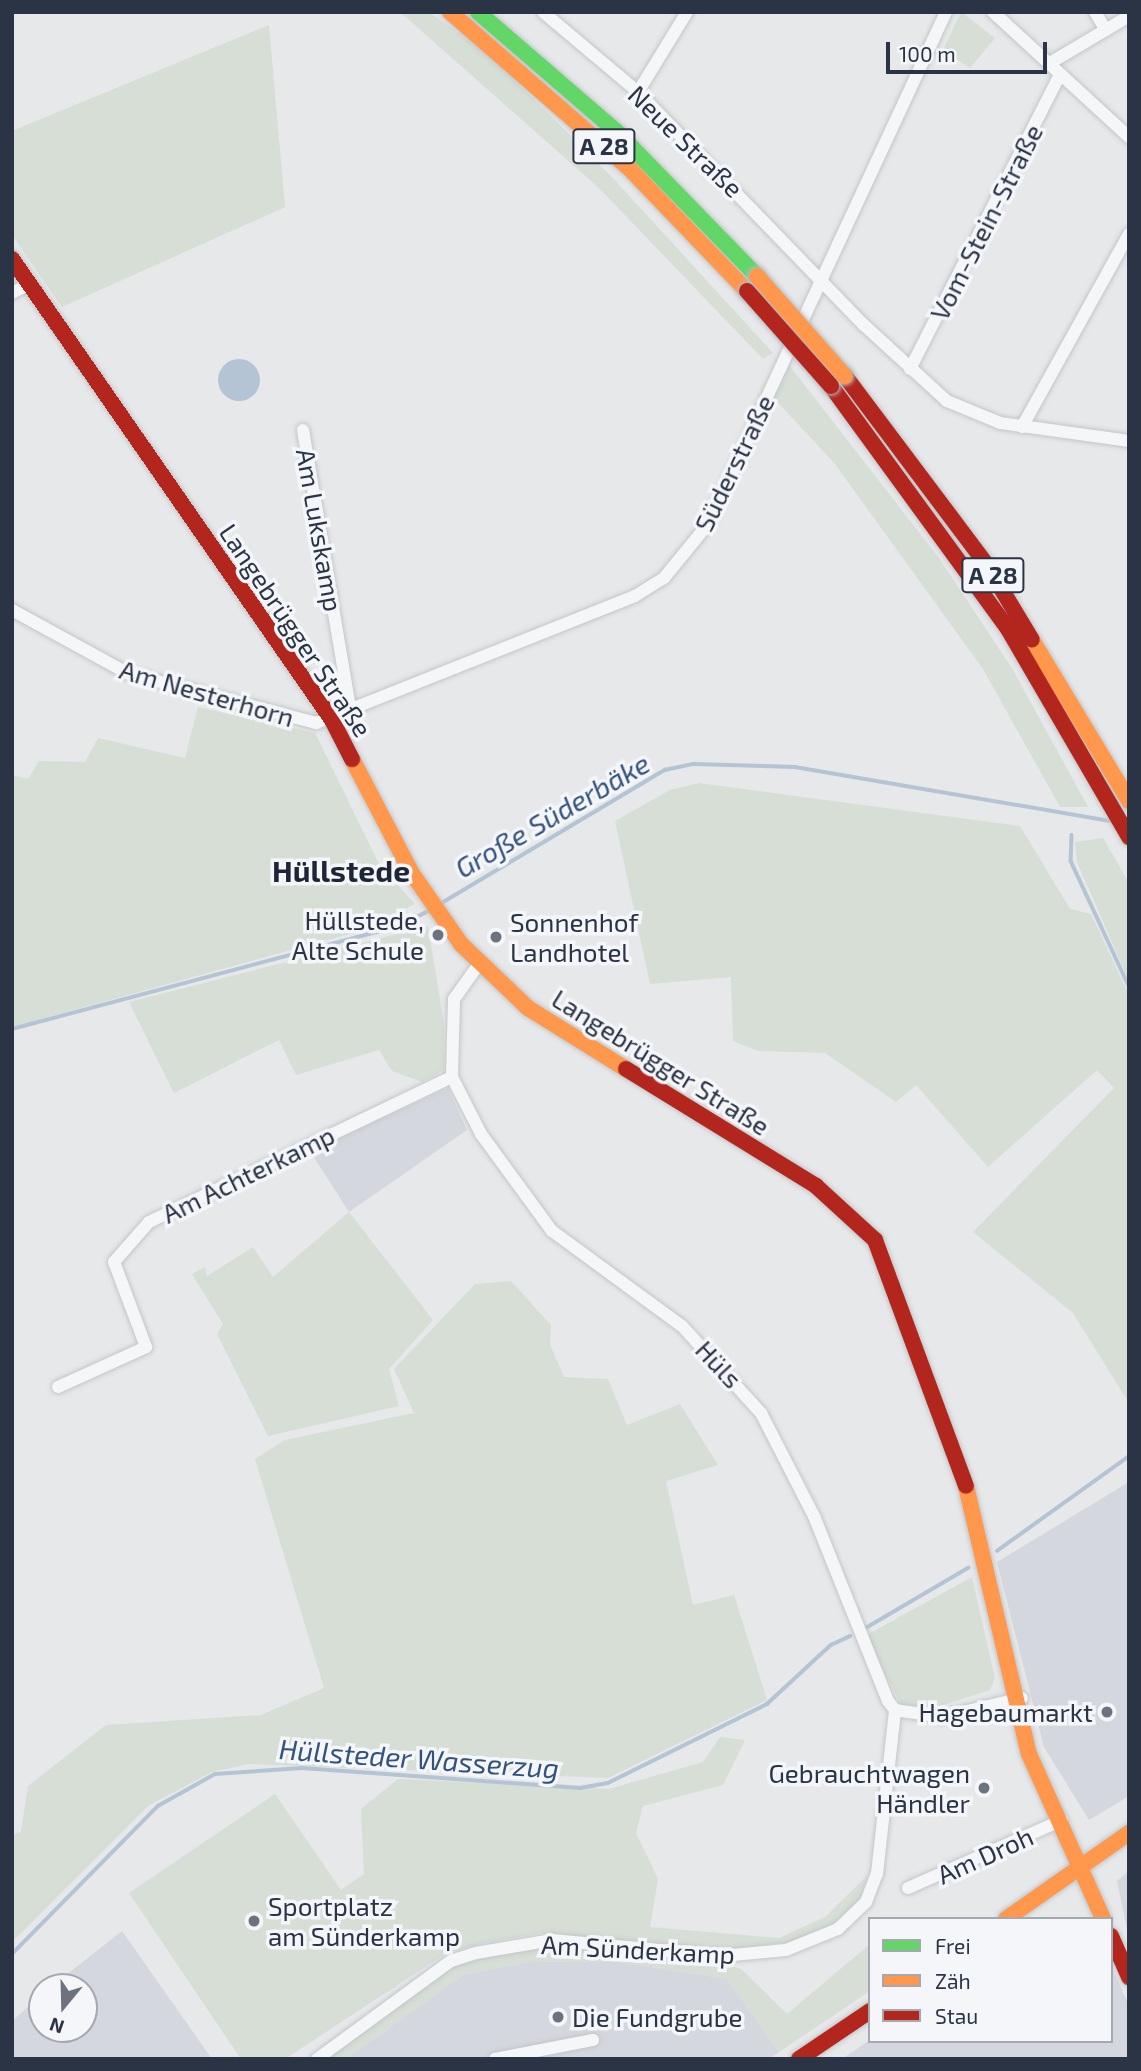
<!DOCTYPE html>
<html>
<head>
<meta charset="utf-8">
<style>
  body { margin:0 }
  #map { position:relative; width:1141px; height:2071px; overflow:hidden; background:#e6e8ea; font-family:"Exo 2",sans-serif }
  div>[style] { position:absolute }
  .built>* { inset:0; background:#d4d7dd }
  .green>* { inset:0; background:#d6ded6 }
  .water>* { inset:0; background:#b4c4d5 }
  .round { border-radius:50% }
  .stream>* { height:3.5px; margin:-1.75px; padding:0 1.75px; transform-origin:1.75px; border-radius:1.75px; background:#b4c4d5 }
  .roads { filter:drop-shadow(0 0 2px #c4c6c8) drop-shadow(0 0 2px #c4c6c8) }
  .street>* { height:12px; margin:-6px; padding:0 6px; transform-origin:6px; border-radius:6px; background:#f5f6f7 }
  .fast>* { height:16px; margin:-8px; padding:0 8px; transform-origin:8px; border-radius:8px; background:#63d668 }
  .slow>* { height:16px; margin:-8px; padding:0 8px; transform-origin:8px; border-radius:8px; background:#ff974d }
  .jam>* { height:16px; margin:-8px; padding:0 8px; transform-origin:8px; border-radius:8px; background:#b3261e }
  .bridges { filter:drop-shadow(0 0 2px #b8bbbf) drop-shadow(0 0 2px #b8bbbf) }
  .slow-bridge>* { height:16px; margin:-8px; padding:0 8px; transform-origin:8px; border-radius:8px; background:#ff974d }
  .jam-bridge>* { height:16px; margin:-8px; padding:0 8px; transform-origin:8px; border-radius:8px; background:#b3261e }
  .dots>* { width:19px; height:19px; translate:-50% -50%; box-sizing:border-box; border:4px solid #f4f6f9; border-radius:50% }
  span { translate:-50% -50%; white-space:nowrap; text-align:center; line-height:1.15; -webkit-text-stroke:7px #f4f6f9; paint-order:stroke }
  .shield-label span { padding:2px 5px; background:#f4f6f9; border:2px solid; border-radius:5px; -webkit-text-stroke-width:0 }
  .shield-label { font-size:24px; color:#2b3445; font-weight:700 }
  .street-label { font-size:26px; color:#2b3445 }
  .poi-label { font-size:26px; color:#2b3445 }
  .right { translate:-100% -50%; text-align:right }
  .left { translate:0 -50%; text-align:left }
  .water-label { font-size:28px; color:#34527a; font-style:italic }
  .quarter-label { font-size:30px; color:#1d2536; font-weight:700 }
  .frame { position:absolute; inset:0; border:14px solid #2b3445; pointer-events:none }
  .legend { position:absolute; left:868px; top:1917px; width:245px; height:126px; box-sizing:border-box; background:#f4f6f9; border:2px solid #a4a8b1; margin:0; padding:9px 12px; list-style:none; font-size:21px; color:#2b3445 }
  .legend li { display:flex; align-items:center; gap:14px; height:35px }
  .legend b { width:35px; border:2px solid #a4a8b1 }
  .north { position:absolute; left:28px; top:1973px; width:70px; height:70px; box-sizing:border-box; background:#f4f6f9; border:2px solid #a4a8b1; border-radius:50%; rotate:199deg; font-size:19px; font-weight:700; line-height:28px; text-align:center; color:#2b3445 }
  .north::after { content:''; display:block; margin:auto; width:24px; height:32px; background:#6c737f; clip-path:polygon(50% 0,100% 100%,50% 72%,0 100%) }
  .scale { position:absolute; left:886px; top:42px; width:161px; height:32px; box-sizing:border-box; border:4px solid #2b3445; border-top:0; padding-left:9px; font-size:21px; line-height:24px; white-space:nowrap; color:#2b3445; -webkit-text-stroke:5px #f4f6f9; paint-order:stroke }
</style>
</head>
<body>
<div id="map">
  <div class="built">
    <div style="clip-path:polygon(448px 1088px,467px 1130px,349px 1212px,310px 1151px)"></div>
    <div style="clip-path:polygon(1129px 1482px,1129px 1796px,1089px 1820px,1044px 1747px,997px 1562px)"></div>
    <div style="clip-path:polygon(1129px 1871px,1129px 1939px,1117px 1881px)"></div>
    <div style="clip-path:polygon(122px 1931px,212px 2059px,12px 2059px,12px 2021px,42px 1995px,42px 2029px,84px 2029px,84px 1987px,51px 1987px)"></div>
    <div style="clip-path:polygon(613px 1961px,727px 1979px,779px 2052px,768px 2059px,346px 2059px,463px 1975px,528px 1962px)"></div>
    <div style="clip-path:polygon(1111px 1965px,1129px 2006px,1129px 2059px,842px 2059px,870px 2040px,1111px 2041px)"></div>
  </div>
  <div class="green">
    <div style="clip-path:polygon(400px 12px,429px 12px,487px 53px,611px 176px,773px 353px,763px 359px,598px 187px)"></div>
    <div style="clip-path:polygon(961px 12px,995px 38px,970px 68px,943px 50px)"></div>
    <div style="clip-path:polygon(269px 25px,285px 207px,62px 307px,12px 235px,12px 131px)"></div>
    <div style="clip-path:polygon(789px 365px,939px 558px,1013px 670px,1088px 807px,1060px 807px,983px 669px,835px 464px,772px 396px)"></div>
    <div style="clip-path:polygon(198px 707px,315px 733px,379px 864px,415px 904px,360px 931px,12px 1027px,12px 775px,28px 779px,39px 761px,85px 762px,98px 738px,185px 758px)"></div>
    <div style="clip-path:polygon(699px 783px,1020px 826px,1070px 909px,1091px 914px,1129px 995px,1129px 1403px,1073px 1313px,973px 1232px,1114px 1088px,1097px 1070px,988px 1167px,916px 1085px,896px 1102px,825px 1053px,758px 1051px,733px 1041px,731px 977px,650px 984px,615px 821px,670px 790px)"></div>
    <div style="clip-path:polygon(1103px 838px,1129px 883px,1129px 981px,1077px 862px,1075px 842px)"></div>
    <div style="clip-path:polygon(428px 926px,444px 1024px,444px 1070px,422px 1082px,392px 1071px,379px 1050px,296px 1075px,279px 1040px,174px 1093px,129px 1002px)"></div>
    <div style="clip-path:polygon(349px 1212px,433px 1320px,389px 1369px,399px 1406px,268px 1436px,217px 1334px,223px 1324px,192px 1274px,205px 1267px,207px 1276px,253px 1247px,273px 1277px)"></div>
    <div style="clip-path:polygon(511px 1281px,551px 1325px,550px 1345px,564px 1377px,608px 1379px,627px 1425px,680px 1404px,718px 1465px,666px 1481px,693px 1605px,734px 1595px,767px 1700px,608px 1778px,249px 1764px,212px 1772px,148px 1806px,12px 1942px,12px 1835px,21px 1832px,28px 1786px,106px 1725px,261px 1715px,324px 1688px,255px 1459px,285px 1440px,414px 1413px,394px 1369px,475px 1284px)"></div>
    <div style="clip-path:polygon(972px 1577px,995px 1678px,990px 1690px,934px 1708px,901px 1704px,865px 1636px)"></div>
    <div style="clip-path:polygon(720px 1737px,745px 1740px,723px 1785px,643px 1806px,636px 1833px,658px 1879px,650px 1927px,779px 1938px,825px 1917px,867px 1876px,859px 1902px,830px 1926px,792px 1942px,728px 1949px,540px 1933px,479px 1944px,445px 1954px,285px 2059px,241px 2059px,129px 1893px,275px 1794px,341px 1890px,364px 1874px,361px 1809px,398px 1779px,609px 1789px,703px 1762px)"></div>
    <div style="clip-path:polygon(870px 1944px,870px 1991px,779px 2052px,727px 1979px,613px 1961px,528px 1962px,463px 1975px,346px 2059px,323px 2059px,453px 1966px,531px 1947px,637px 1950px,723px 1964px,741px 1969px,787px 2014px)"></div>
  </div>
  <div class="water">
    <div class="round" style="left:218px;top:359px;width:42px;height:42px"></div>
  </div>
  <div class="stream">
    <div style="left:1072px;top:835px;width:26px;rotate:92deg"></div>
    <div style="left:1071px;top:861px;width:138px;rotate:65.1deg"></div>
    <div style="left:440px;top:904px;width:262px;rotate:-30.8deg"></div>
    <div style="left:665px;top:770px;width:30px;rotate:-12deg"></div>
    <div style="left:694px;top:764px;width:101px;rotate:1.7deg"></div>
    <div style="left:795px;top:767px;width:321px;rotate:9.7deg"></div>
    <div style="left:12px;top:1029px;width:400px;rotate:-14.9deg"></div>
    <div style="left:399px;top:926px;width:35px;rotate:-27deg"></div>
    <div style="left:997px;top:1551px;width:163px;rotate:-35.7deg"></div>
    <div style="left:864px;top:1629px;width:121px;rotate:-30.4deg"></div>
    <div style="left:12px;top:1954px;width:208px;rotate:-45.4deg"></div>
    <div style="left:158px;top:1806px;width:65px;rotate:-29.3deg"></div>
    <div style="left:215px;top:1774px;width:87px;rotate:-3.9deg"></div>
    <div style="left:302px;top:1768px;width:279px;rotate:4.1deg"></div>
    <div style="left:580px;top:1788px;width:28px;rotate:-10deg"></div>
    <div style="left:608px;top:1783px;width:178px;rotate:-26.4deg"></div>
    <div style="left:767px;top:1704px;width:87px;rotate:-42.7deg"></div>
    <div style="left:831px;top:1645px;width:21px;rotate:-25deg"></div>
  </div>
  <div class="roads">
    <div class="street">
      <div style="left:543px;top:12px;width:124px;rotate:40.1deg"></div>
      <div style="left:638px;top:92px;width:325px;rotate:45.9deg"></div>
      <div style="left:864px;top:325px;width:113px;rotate:42.5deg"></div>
      <div style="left:947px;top:401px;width:57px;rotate:22.5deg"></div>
      <div style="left:1000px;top:423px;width:130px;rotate:7.9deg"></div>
      <div style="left:993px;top:12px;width:185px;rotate:42.6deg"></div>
      <div style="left:1095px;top:12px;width:21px;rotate:59deg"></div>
      <div style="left:1050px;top:63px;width:92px;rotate:-30.7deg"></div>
      <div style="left:638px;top:92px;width:94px;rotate:-58.5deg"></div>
      <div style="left:12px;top:293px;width:20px;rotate:-27deg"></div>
      <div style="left:910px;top:369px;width:331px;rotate:-63deg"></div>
      <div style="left:1022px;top:427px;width:221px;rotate:-61deg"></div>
      <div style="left:303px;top:430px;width:287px;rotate:80.4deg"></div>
      <div style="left:12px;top:610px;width:131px;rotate:28.7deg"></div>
      <div style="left:127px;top:673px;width:196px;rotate:14.8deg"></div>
      <div style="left:316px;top:723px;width:343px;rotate:-21.7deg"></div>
      <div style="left:635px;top:596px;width:34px;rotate:-32deg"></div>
      <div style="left:664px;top:578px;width:70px;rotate:-50.8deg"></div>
      <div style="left:708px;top:524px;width:565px;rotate:-65.07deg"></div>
      <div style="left:479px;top:964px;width:43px;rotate:125.5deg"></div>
      <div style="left:454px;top:999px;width:78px;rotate:91.5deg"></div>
      <div style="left:452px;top:1077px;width:64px;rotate:63deg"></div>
      <div style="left:481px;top:1134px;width:120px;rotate:53.8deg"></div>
      <div style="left:552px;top:1231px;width:161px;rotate:36.2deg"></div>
      <div style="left:682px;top:1326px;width:118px;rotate:47.8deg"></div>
      <div style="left:761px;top:1413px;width:116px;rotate:62.8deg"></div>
      <div style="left:814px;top:1516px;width:199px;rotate:68.2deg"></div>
      <div style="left:888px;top:1701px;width:11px;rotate:52deg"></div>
      <div style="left:895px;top:1710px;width:48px;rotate:8.5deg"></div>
      <div style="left:942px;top:1717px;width:82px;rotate:-13.4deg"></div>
      <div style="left:58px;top:1387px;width:97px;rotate:-24.4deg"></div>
      <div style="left:146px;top:1347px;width:91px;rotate:-110.6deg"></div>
      <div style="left:114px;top:1262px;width:53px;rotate:-48.8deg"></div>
      <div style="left:149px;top:1222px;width:336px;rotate:-25.6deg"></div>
      <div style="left:908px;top:1888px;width:168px;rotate:-23.8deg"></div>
      <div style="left:317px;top:2059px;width:166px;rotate:-36.2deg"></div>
      <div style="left:451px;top:1961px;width:26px;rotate:-18deg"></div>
      <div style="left:476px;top:1953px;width:77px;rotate:-9.7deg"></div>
      <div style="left:552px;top:1940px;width:171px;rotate:5.4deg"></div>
      <div style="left:722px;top:1956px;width:64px;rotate:-5.4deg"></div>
      <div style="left:786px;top:1950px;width:56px;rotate:-22deg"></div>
      <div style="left:838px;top:1929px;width:39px;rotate:-44deg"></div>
      <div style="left:866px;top:1902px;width:30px;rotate:-69deg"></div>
      <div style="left:877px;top:1874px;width:165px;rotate:-83.7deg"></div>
      <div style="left:495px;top:2059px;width:100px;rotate:-11deg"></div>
    </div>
    <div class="fast">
      <div style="left:478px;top:12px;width:184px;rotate:40.8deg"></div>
      <div style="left:617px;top:132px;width:201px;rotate:45.8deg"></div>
    </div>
    <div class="slow">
      <div style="left:450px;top:12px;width:237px;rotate:41.1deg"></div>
      <div style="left:629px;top:168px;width:170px;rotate:46.2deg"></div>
      <div style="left:1032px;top:640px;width:188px;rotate:58.9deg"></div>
      <div style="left:352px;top:759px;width:127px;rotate:62.4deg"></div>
      <div style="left:411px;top:872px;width:88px;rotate:55.2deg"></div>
      <div style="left:461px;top:944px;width:93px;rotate:43.7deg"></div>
      <div style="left:528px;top:1008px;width:115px;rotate:31.9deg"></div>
      <div style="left:966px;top:1486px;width:275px;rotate:76.8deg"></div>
      <div style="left:1029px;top:1754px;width:181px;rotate:65.8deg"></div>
      <div style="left:1006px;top:1919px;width:150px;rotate:-35deg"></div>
    </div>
    <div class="jam">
      <div style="left:12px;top:259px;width:561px;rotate:55.23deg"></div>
      <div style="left:332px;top:720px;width:44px;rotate:62.9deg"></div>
      <div style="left:845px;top:376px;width:236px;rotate:53.1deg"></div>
      <div style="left:987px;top:565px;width:87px;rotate:59deg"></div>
      <div style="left:831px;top:386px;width:301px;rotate:53.9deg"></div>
      <div style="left:1008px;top:629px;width:241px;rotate:59.8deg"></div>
      <div style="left:626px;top:1069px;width:223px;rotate:31.6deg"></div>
      <div style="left:816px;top:1186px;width:80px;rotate:42.5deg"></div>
      <div style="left:875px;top:1240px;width:262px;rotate:69.7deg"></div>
      <div style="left:1111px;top:1936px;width:45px;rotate:66.3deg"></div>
      <div style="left:799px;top:2059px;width:86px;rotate:-34.1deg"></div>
    </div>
  </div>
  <div class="bridges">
    <div class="slow-bridge">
      <div style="left:757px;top:276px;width:133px;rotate:48.7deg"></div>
    </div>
    <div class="jam-bridge">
      <div style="left:747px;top:291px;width:127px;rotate:48.5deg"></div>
    </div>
  </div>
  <div class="dots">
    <div style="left:438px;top:935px;background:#6c737f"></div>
    <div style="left:496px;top:937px;background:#6c737f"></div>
    <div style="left:1107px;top:1712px;background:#6c737f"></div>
    <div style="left:984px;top:1788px;background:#6c737f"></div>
    <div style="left:254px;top:1921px;background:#6c737f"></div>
    <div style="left:558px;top:2017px;background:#6c737f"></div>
  </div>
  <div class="shield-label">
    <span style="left:604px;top:146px">A 28</span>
    <span style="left:993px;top:575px">A 28</span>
  </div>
  <div class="street-label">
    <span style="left:686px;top:141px;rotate:44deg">Neue Straße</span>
    <span style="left:986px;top:222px;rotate:-63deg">Vom-Stein-Straße</span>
    <span style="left:734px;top:463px;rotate:-64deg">Süderstraße</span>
    <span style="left:320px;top:530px;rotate:80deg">Am Lukskamp</span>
    <span style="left:296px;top:630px;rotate:56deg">Langebrügger Straße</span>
    <span style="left:207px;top:693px;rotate:16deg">Am Nesterhorn</span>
    <span style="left:661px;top:1062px;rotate:32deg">Langebrügger Straße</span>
    <span style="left:248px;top:1174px;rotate:-26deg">Am Achterkamp</span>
    <span style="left:719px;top:1364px;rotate:47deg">Hüls</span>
    <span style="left:985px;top:1855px;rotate:-24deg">Am Droh</span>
    <span style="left:638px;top:1949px;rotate:3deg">Am Sünderkamp</span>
  </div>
  <div class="poi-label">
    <span class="right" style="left:424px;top:935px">Hüllstede,<br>Alte Schule</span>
    <span class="left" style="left:510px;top:937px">Sonnenhof<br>Landhotel</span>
    <span class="right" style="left:1093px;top:1712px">Hagebaumarkt</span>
    <span class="right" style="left:970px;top:1788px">Gebrauchtwagen<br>Händler</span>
    <span class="left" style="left:268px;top:1921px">Sportplatz<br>am Sünderkamp</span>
    <span class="left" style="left:572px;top:2017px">Die Fundgrube</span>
  </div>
  <div class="water-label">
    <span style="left:552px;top:815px;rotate:-30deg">Große Süderbäke</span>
    <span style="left:419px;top:1758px;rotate:4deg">Hüllsteder Wasserzug</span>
  </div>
  <div class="quarter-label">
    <span style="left:341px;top:870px">Hüllstede</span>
  </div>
  <div class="frame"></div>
  <ul class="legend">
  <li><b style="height:9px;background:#63d668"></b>Frei</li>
  <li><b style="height:9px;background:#ff974d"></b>Zäh</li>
  <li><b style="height:9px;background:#b3261e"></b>Stau</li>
  </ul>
  <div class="north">N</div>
  <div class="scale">100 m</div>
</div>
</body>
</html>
